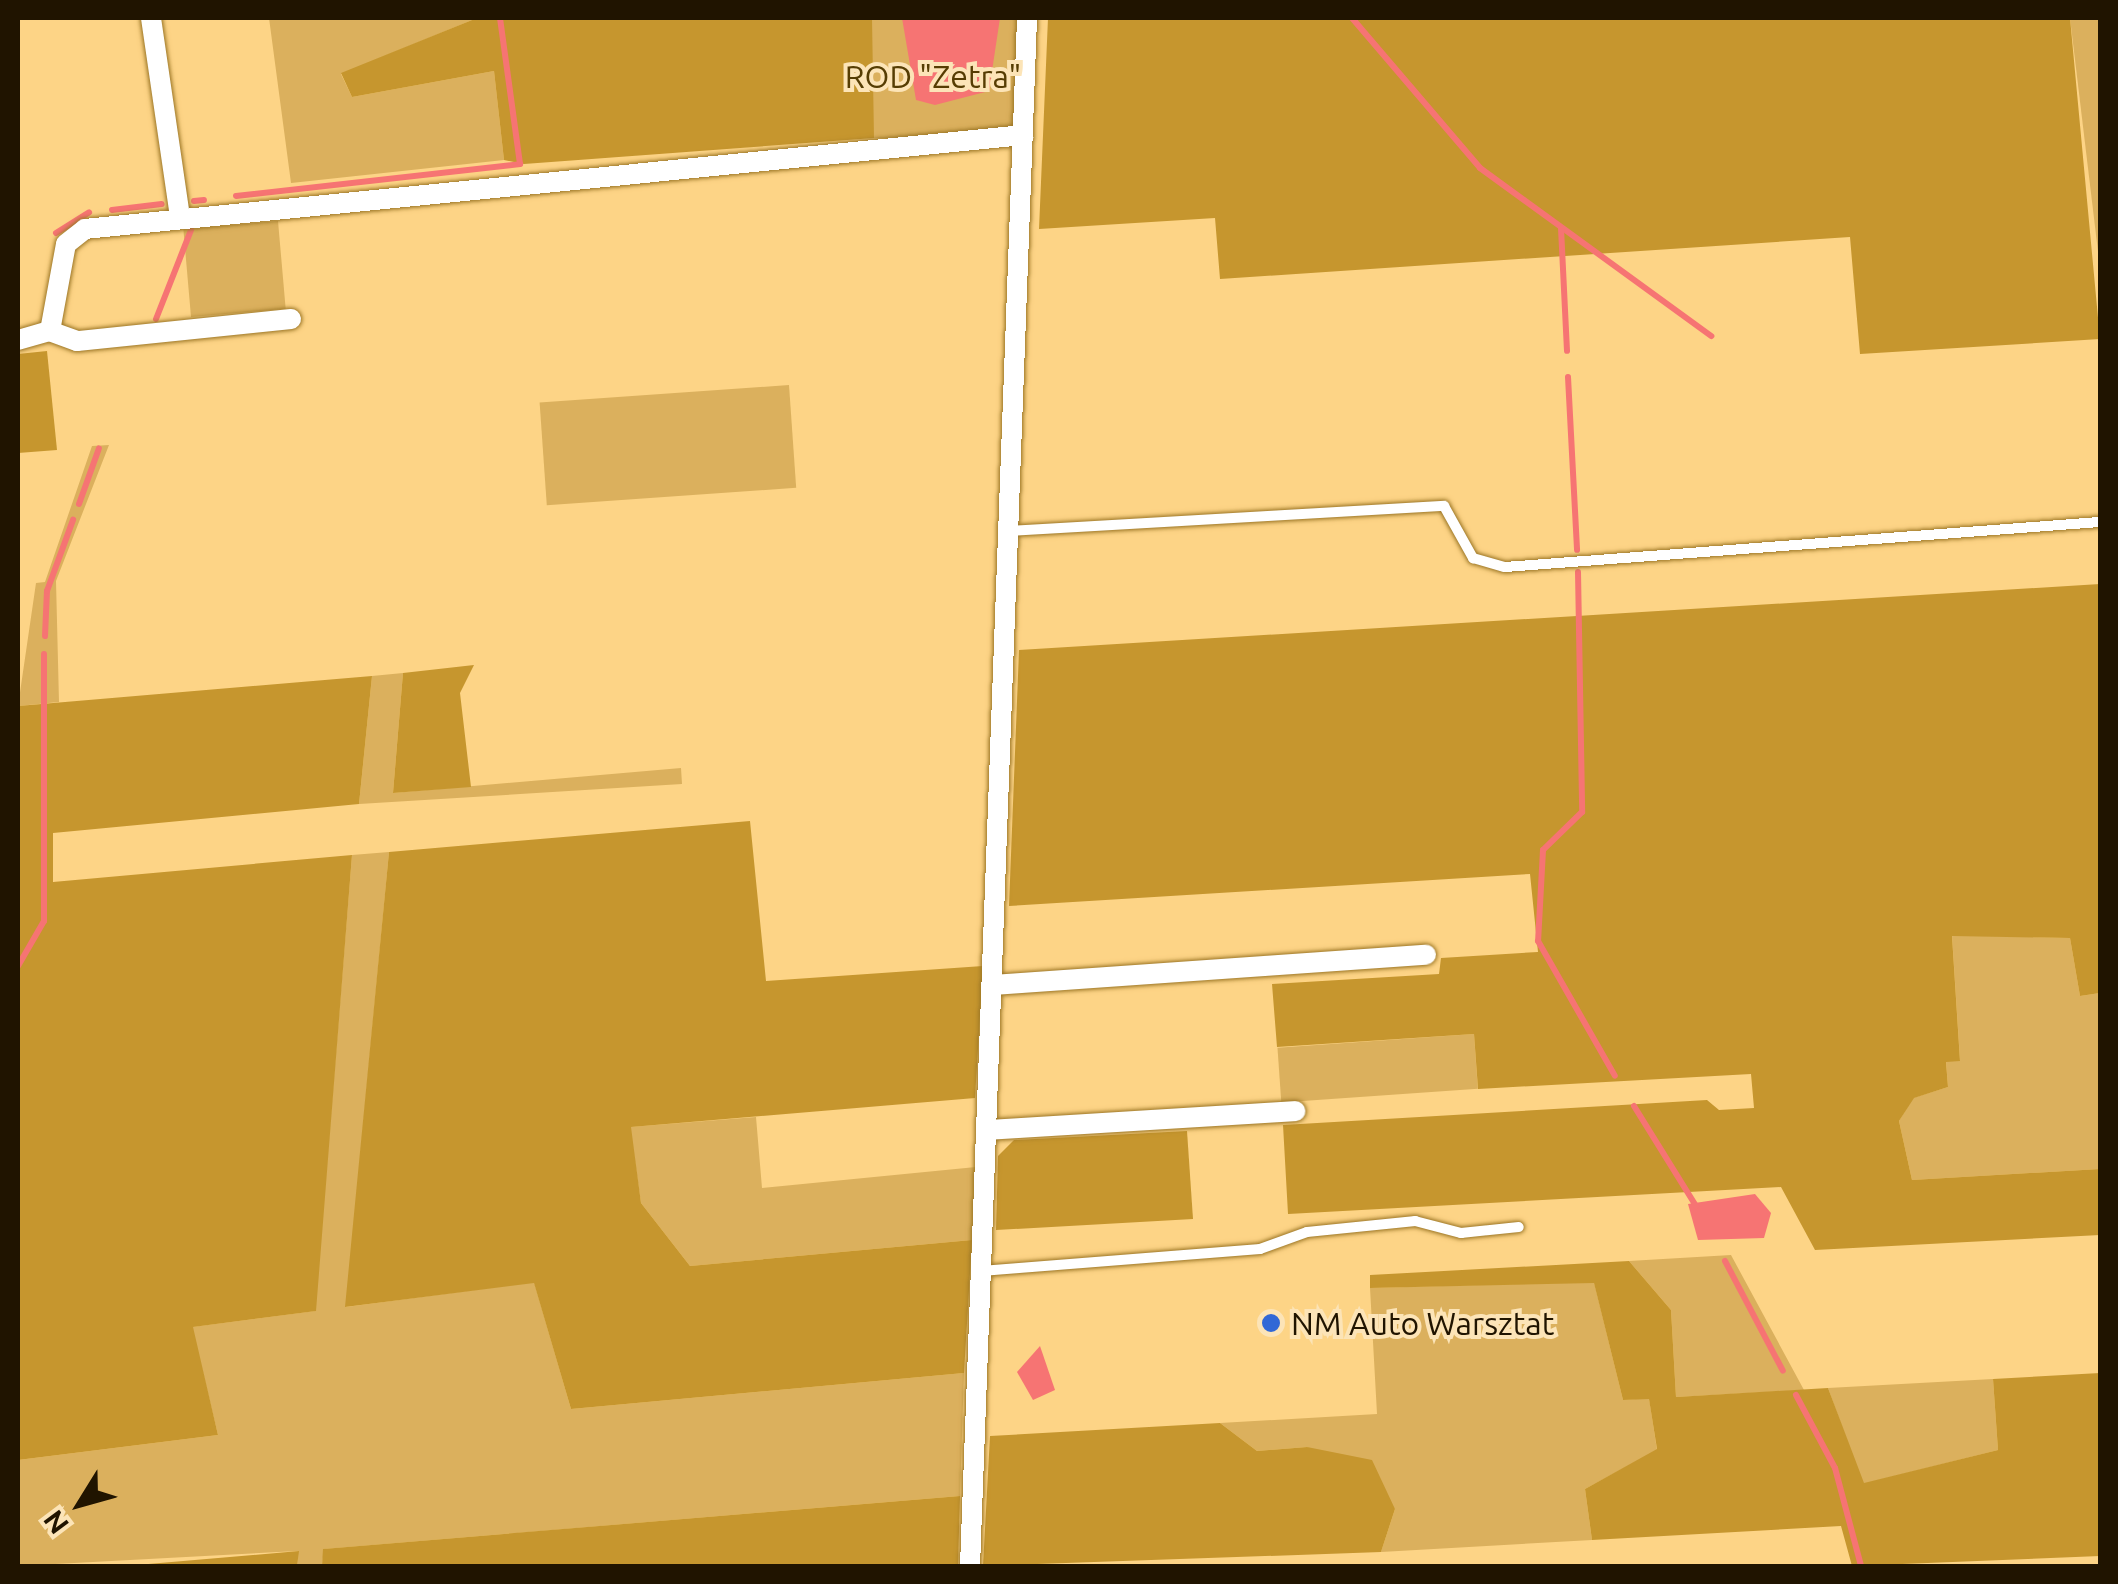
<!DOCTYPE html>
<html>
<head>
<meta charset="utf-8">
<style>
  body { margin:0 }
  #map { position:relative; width:2118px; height:1584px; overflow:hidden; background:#fdd486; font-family:Ubuntu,sans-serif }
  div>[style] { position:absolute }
  .green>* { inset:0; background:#dbb05d; transform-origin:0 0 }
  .forest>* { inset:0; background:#c6962e }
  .water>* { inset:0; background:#f67473 }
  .stream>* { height:6px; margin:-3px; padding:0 3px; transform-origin:3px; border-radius:3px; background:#f67473 }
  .roads { filter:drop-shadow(0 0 2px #9c7625) drop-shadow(0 0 2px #9c7625) }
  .service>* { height:10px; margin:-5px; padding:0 5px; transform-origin:5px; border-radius:5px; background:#fff }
  .minor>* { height:20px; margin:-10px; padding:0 10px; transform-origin:10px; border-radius:10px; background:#fff }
  .dots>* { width:28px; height:28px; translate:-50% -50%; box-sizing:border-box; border:5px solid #fce4b7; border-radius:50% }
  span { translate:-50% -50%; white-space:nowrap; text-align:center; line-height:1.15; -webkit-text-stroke:8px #fce4b7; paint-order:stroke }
  .park-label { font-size:32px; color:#563d03 }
  .poi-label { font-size:32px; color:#201400 }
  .left { translate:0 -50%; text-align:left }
  .frame { position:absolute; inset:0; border:20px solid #201400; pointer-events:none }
  .north { position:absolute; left:30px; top:1454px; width:100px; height:100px; -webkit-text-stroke:8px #fce4b7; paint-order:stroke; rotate:233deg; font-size:28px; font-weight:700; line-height:40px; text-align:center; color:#201400 }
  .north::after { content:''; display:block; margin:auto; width:35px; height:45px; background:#201400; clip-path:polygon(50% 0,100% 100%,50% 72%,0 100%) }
</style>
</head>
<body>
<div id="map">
  <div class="green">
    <div style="clip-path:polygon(269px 18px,477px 18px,341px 74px,352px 97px,494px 71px,504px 160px,291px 183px)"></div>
    <div style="left:872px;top:18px;width:145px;height:120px"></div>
    <div style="clip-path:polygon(2070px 18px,2100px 18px,2100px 268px)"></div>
    <div style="left:278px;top:221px;width:88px;height:95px;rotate:85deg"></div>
    <div style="left:789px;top:385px;width:103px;height:250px;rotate:86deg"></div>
    <div style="clip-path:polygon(109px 445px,56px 581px,59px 702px,18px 706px,36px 583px,45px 582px,92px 446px)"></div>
    <div style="clip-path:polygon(403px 673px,393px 793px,681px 768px,682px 784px,359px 804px,372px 676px)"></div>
    <div style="clip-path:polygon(389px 852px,346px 1307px,534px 1282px,571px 1409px,964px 1373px,960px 1496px,324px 1549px,322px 1566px,297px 1566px,298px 1551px,18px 1566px,18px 1460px,218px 1435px,192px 1327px,315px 1311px,352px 855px)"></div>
    <div style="clip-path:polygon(1952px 935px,2070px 938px,2080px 996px,2100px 993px,2100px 1169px,1912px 1180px,1899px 1121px,1913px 1098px,1948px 1087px,1946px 1061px,1960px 1060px)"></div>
    <div style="left:1474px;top:1034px;width:55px;height:197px;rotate:86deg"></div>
    <div style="clip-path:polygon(756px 1117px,762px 1188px,976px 1167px,972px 1240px,690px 1266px,641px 1203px,630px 1127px)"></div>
    <div style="clip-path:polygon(1731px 1255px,1804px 1390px,1676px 1397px,1671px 1310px,1629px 1261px)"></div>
    <div style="clip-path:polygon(1594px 1282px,1623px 1400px,1649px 1398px,1657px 1450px,1585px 1489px,1592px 1540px,1381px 1552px,1395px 1509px,1307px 1447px,1257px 1451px,1220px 1423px,1377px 1414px,1370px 1288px)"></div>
    <div style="clip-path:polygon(1993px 1379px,1998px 1450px,1863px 1484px,1828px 1388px)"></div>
  </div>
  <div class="forest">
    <div style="clip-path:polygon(477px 18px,872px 18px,874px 138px,524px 164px,504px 160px,494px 71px,352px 97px,341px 73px)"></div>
    <div style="clip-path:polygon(1048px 18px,2070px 18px,2100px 339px,1860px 354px,1850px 237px,1220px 279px,1215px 218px,1039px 229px)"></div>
    <div style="clip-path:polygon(47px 351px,57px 450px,18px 453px,18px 354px)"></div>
    <div style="clip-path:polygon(2100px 584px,2100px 993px,2080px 996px,2070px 938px,1952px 936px,1960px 1061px,1946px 1062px,1948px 1087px,1914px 1098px,1899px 1121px,1912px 1180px,2100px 1169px,2100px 1235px,1815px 1250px,1781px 1187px,1288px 1214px,1283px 1125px,1707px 1100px,1719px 1110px,1754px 1108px,1751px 1074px,1478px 1089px,1474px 1034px,1277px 1047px,1272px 984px,1439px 974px,1441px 958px,1538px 952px,1530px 874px,1009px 906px,1019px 650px)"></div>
    <div style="clip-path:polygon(474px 665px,460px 693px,471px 787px,393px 793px,403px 673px)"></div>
    <div style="clip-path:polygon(372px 676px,359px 804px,53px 833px,53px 882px,352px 855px,316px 1311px,193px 1327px,218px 1435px,18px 1460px,18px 706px)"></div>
    <div style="clip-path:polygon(750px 821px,766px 981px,983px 966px,975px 1098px,631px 1127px,641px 1203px,690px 1266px,972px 1240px,964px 1373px,571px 1409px,534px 1283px,345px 1307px,389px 852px)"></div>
    <div style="clip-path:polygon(1187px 1131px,1193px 1219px,996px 1230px,998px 1156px,1014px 1140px)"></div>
    <div style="clip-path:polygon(1629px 1261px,1671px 1310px,1676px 1397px,1828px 1388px,1864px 1483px,1998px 1450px,1993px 1379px,2100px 1373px,2100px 1556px,1852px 1566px,1841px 1526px,1592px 1540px,1585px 1489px,1657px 1449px,1649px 1399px,1623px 1400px,1594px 1283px,1370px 1288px,1370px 1275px)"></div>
    <div style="clip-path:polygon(1220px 1423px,1257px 1451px,1307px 1447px,1372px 1460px,1395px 1509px,1381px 1552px,983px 1566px,990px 1436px)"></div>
    <div style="clip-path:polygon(960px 1496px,958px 1566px,322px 1566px,323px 1549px)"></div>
    <div style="clip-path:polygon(299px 1551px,297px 1566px,125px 1566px)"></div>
  </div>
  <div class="water">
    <div style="clip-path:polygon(902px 18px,1000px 18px,989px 91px,935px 105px,916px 100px)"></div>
    <div style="clip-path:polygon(1755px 1194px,1771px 1213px,1764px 1238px,1698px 1240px,1688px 1204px)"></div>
    <div style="clip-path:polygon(1040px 1346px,1055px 1390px,1033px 1400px,1017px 1372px)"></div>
  </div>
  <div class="stream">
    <div style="left:1352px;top:18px;width:197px;rotate:49.5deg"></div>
    <div style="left:1480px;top:168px;width:286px;rotate:36deg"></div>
    <div style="left:236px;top:196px;width:286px;rotate:-6.4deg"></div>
    <div style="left:520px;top:164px;width:147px;rotate:-97.8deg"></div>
    <div style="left:194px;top:201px;width:10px;rotate:-6deg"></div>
    <div style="left:112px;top:210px;width:50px;rotate:-6.8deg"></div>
    <div style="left:1561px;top:228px;width:123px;rotate:87.2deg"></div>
    <div style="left:56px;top:233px;width:39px;rotate:-32deg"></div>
    <div style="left:156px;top:319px;width:96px;rotate:-68.5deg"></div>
    <div style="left:1568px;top:377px;width:173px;rotate:87deg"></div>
    <div style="left:79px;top:504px;width:59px;rotate:-70.3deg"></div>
    <div style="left:1578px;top:572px;width:240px;rotate:89deg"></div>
    <div style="left:1582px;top:812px;width:54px;rotate:135.7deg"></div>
    <div style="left:1543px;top:850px;width:91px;rotate:93.1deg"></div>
    <div style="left:1538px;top:941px;width:155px;rotate:60.3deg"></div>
    <div style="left:45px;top:636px;width:45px;rotate:-87.5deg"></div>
    <div style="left:47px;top:591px;width:76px;rotate:-69.9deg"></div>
    <div style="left:18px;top:966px;width:52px;rotate:-60deg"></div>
    <div style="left:44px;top:921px;width:267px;rotate:-90deg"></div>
    <div style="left:1634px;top:1106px;width:118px;rotate:58.2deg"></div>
    <div style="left:1725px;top:1261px;width:124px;rotate:62.2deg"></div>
    <div style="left:1796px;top:1395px;width:83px;rotate:61.9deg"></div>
    <div style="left:1835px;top:1468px;width:101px;rotate:75.1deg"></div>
  </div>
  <div class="roads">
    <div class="service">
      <div style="left:1009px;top:531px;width:436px;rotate:-3.3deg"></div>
      <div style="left:1444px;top:506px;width:60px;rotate:60.9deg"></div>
      <div style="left:1473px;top:558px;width:33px;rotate:16deg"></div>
      <div style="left:1505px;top:567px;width:597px;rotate:-4.33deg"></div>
      <div style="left:981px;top:1271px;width:280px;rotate:-4.5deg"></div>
      <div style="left:1260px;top:1249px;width:50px;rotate:-19.9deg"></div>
      <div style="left:1307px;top:1232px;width:109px;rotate:-5.8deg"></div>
      <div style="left:1415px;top:1221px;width:48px;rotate:14.6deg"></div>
      <div style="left:1461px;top:1233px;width:58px;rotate:-5.9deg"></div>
    </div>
    <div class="minor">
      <div style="left:151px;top:18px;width:201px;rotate:81.7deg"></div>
      <div style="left:291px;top:319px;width:215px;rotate:174.1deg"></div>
      <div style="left:77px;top:341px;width:29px;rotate:-160deg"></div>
      <div style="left:50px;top:331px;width:88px;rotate:-79.6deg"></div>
      <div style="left:66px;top:244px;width:24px;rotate:-38deg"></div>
      <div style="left:85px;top:229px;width:943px;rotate:-5.72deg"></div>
      <div style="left:18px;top:340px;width:33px;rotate:-16deg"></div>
      <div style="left:992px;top:985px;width:435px;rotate:-4deg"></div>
      <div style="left:987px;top:1130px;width:309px;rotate:-3.5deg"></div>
      <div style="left:970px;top:1566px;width:1549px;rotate:-87.89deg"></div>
    </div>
  </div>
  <div class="dots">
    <div style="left:1271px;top:1323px;background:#3168d6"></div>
  </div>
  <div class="park-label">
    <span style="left:933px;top:76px">ROD "Zetra"</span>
  </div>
  <div class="poi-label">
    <span class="left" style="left:1291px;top:1323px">NM Auto Warsztat</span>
  </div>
  <div class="frame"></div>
  <div class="north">N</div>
</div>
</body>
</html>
